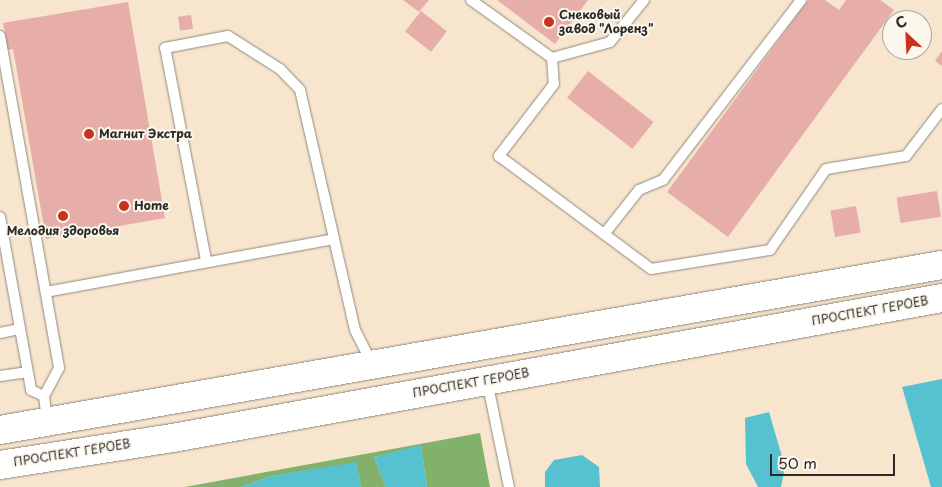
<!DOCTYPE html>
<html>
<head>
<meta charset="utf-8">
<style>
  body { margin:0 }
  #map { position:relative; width:942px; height:487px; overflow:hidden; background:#f7e5ce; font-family:"Playpen Sans",sans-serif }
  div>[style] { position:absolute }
  .forest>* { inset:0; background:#82b16b }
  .water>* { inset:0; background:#56c2d0 }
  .building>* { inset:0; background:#e7aea9; transform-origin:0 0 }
  .roads { filter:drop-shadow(0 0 1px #91887c) drop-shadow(0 0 1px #91887c) }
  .service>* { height:10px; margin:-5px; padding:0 5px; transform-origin:5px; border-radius:5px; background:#fff }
  .secondary>* { height:28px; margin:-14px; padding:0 14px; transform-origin:14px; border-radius:14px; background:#fff }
  .dots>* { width:14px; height:14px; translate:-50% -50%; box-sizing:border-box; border:2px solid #fbf7ec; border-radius:50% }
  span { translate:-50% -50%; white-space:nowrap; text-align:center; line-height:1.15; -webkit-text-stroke:4px #fbf7ec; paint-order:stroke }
  .poi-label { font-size:12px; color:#2b2b2b; font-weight:700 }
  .left { translate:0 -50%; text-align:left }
  .street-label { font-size:12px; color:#2b2b2b }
  .north { position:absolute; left:882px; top:10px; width:50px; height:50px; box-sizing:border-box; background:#fbf7ec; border:1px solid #a8a59f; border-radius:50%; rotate:335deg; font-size:14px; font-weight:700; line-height:20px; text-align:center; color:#2b2b2b }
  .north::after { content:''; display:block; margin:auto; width:18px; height:22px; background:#c8321e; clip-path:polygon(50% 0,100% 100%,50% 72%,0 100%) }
  .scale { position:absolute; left:770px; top:454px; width:125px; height:22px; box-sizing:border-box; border:2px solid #2b2b2b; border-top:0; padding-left:6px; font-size:15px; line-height:18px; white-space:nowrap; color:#2b2b2b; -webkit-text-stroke:4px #fbf7ec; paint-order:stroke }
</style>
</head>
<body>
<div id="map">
  <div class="forest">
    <div style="clip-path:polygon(480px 433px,490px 487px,427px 487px,421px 446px,374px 457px,386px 487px,361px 487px,356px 463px,271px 476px,241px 487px,185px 487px)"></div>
  </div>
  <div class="water">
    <div style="clip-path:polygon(942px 379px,942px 487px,931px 487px,902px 387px)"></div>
    <div style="clip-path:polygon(769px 412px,785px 467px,781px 487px,758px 487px,746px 464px,745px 418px)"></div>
    <div style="clip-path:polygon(421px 445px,427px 487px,386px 487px,374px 457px)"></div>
    <div style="clip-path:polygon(582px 455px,599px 467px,600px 487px,545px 487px,545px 472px,554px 460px)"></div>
    <div style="clip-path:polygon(356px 462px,361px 487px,241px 487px,271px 476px)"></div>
  </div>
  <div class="building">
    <div style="clip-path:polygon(403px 0,429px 0,419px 12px)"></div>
    <div style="clip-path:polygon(497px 0,588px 0,555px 44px)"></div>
    <div style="clip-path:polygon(808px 0,825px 0,839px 10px,846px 0,880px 0,894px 10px,728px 237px,667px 192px)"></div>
    <div style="clip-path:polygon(128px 2px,165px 218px,46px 239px,13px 49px,8px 50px,3px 23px)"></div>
    <div style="left:421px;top:11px;width:33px;height:26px;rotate:38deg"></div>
    <div style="left:191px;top:15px;width:14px;height:13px;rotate:82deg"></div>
    <div style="clip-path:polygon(942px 51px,942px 66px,935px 61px)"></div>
    <div style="left:588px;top:71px;width:83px;height:34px;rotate:38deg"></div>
    <div style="left:937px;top:191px;width:26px;height:41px;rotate:81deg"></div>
    <div style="left:856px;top:206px;width:27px;height:26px;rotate:80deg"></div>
  </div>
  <div class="roads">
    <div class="service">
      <div style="left:471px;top:0;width:100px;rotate:35.6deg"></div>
      <div style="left:552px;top:58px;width:60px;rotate:-15.4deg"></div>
      <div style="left:610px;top:42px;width:54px;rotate:-51deg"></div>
      <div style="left:0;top:36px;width:337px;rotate:79.9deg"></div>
      <div style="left:59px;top:368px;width:32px;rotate:118deg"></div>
      <div style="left:44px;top:396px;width:26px;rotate:83deg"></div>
      <div style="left:552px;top:58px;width:26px;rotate:86deg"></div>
      <div style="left:554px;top:84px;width:91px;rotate:127.4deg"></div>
      <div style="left:499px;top:156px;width:189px;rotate:36.6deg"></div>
      <div style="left:651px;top:269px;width:121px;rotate:-9.1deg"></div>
      <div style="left:770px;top:250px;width:98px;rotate:-55.3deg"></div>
      <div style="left:826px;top:169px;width:81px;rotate:-9.2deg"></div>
      <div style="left:906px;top:156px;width:59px;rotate:-52.5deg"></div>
      <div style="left:0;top:217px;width:176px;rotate:79.8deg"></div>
      <div style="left:31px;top:390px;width:14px;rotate:25deg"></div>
      <div style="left:605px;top:233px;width:55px;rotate:-51.7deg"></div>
      <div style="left:639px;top:190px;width:26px;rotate:-23deg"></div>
      <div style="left:663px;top:180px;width:227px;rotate:-52.5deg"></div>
      <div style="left:206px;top:260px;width:216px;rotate:-100.9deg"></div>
      <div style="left:165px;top:48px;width:64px;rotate:-10.8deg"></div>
      <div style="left:228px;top:36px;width:62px;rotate:32.4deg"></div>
      <div style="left:280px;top:69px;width:29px;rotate:46deg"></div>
      <div style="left:300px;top:90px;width:153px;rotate:77.1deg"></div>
      <div style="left:46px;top:292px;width:293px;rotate:-10.4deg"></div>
      <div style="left:334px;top:239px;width:93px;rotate:77deg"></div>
      <div style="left:355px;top:330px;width:37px;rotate:63deg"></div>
      <div style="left:0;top:333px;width:19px;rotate:-12deg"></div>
      <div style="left:0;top:376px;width:27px;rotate:-8deg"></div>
      <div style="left:487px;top:381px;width:108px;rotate:78.3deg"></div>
    </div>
    <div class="secondary">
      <div style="left:0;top:430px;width:956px;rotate:-9.94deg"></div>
      <div style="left:0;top:465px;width:175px;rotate:-8.9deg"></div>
      <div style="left:173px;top:438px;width:782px;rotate:-10.32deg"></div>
    </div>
  </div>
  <div class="dots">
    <div style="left:549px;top:22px;background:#c8321e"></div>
    <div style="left:89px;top:134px;background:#c8321e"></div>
    <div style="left:124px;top:206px;background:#c8321e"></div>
    <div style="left:63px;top:216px;background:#c8321e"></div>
  </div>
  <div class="poi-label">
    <span class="left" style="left:559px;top:22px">Снековый<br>завод "Лоренз"</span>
    <span class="left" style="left:99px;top:134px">Магнит Экстра</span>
    <span class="left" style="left:134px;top:206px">Home</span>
    <span style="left:63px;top:231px">Мелодия здоровья</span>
  </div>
  <div class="street-label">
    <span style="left:870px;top:311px;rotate:-10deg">ПРОСПЕКТ ГЕРОЕВ</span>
    <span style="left:471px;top:383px;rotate:-10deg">ПРОСПЕКТ ГЕРОЕВ</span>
    <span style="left:72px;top:453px;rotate:-9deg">ПРОСПЕКТ ГЕРОЕВ</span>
  </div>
  <div class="north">С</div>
  <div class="scale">50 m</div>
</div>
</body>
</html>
